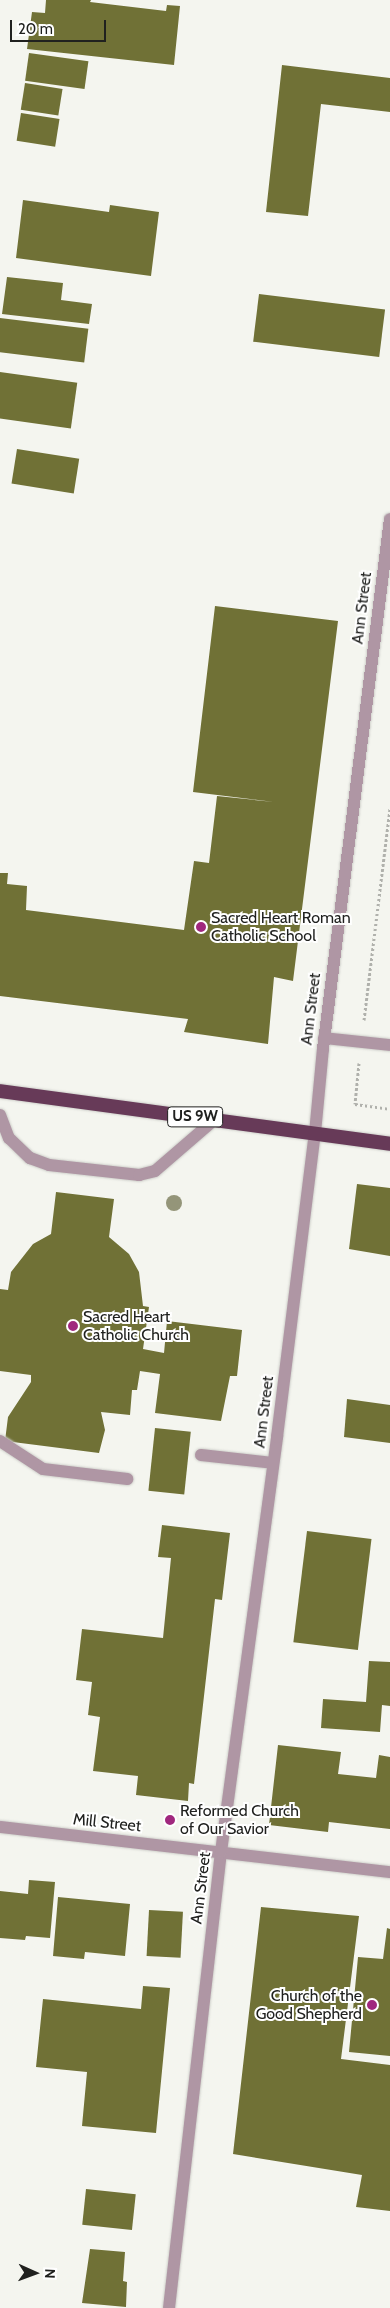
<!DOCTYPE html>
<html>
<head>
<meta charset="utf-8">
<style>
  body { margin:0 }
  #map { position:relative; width:390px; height:2308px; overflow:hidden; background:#f4f5ef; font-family:Cabin,sans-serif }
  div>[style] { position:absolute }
  .building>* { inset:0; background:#707136; transform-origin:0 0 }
  .path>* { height:3px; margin-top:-1.5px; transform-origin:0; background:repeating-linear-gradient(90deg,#b0b1ac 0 2.5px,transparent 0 5px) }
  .roads { filter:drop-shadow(0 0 1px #cecfca) drop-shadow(0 0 1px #cecfca) }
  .service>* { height:12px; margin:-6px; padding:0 6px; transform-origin:6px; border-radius:6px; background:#af96a4 }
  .minor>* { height:12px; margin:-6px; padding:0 6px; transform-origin:6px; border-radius:6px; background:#af96a4 }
  .trunk>* { height:14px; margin:-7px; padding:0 7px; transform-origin:7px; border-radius:7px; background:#673a58 }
  .trees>* { width:16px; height:16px; margin:-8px; border-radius:50%; background:#949579 }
  .dots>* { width:14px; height:14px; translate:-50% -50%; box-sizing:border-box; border:2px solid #fff; border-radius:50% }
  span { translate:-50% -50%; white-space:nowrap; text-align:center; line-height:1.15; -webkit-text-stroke:4px #fff; paint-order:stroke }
  .shield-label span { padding:1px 4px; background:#fff; border:1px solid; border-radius:4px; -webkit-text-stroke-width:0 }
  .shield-label { font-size:15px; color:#20211f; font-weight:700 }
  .street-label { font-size:16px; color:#20211f }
  .poi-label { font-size:16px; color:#20211f }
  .left { translate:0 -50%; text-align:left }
  .right { translate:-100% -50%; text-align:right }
  .north { position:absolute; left:10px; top:2248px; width:50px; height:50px; -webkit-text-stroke:4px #fff; paint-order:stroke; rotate:92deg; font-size:14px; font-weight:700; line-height:20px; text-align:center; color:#20211f }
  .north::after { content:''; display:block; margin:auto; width:18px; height:22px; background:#20211f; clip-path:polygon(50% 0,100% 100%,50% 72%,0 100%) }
  .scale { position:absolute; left:10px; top:20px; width:96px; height:22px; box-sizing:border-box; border:2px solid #20211f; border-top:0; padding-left:6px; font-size:15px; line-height:18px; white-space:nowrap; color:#20211f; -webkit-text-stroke:4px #fff; paint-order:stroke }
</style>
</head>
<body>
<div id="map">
  <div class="building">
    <div style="clip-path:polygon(46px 0,91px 0,90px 2px,166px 11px,167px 5px,180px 6px,174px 65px,27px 49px,32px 12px,45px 13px)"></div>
    <div style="left:29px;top:53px;width:60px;height:28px;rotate:8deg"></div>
    <div style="clip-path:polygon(282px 65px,390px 78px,390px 112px,321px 104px,308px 216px,266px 212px)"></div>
    <div style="left:25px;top:83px;width:38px;height:27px;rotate:9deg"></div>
    <div style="left:21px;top:113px;width:39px;height:28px;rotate:9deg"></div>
    <div style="clip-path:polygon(23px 200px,109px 212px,110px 205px,159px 212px,151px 276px,16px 258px)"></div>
    <div style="clip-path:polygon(7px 277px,63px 283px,61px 300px,92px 304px,89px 324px,2px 314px)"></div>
    <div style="left:259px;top:294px;width:127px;height:48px;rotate:7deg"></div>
    <div style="left:0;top:318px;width:89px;height:34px;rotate:7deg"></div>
    <div style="left:0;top:372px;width:78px;height:46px;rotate:8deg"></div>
    <div style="left:17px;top:449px;width:63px;height:35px;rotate:9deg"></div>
    <div style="clip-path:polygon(215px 606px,338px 621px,293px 981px,274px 977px,268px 1044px,184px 1032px,188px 1019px,0 996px,0 873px,8px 873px,7px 884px,27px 886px,26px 910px,184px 930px,194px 861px,209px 863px,217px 796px,274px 802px,193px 792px)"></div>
    <div style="clip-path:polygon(357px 1184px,390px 1188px,390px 1256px,349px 1249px)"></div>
    <div style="clip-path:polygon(56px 1192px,114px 1199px,109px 1237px,129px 1254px,139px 1272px,143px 1306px,149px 1307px,143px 1349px,164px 1353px,167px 1321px,242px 1330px,237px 1376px,230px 1376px,221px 1421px,155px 1413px,160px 1374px,140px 1371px,137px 1390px,132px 1390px,130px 1415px,101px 1412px,105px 1430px,99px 1453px,5px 1441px,8px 1417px,31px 1382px,31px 1375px,0 1371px,0 1289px,8px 1290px,11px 1272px,33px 1244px,51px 1234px)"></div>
    <div style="clip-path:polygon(347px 1399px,390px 1405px,390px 1443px,344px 1437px)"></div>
    <div style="left:155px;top:1428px;width:36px;height:63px;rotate:6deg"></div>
    <div style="clip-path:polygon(162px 1525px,230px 1533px,222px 1600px,215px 1599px,194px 1784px,189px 1783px,188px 1801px,136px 1795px,138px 1776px,93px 1771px,100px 1717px,88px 1715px,92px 1682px,76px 1680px,82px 1629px,163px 1638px,171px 1558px,158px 1557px)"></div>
    <div style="left:307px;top:1531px;width:65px;height:112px;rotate:7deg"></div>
    <div style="clip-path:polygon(369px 1661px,390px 1662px,390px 1706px,382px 1705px,380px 1732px,321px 1728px,323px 1699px,366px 1702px)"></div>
    <div style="clip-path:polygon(278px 1745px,341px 1752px,338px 1774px,376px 1778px,379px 1755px,390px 1757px,390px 1829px,329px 1822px,328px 1832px,269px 1825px)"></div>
    <div style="clip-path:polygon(29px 1880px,55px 1882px,50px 1938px,26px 1936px,25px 1940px,0 1938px,0 1891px,28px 1894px)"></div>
    <div style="clip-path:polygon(58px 1897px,130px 1904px,125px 1956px,85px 1952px,84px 1959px,53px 1956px)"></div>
    <div style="clip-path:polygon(261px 1907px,359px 1916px,341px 2059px,390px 2065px,390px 2211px,356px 2207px,362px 2175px,233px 2154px)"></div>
    <div style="left:149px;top:1910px;width:34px;height:46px;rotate:3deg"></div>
    <div style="clip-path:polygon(387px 1928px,390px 1929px,390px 2056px,349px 2052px,358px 1957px,383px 1959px)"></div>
    <div style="clip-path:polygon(143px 1986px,170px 1988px,156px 2133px,82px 2126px,87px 2072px,36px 2067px,43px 1999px,141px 2009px)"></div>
    <div style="left:86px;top:2189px;width:50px;height:36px;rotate:6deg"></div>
    <div style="clip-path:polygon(90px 2249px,125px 2252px,123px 2281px,127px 2282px,126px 2307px,82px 2303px)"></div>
  </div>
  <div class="path">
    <div style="left:364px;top:1020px;width:215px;rotate:-83deg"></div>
    <div style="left:359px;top:1063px;width:41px;rotate:95.6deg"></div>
    <div style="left:355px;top:1104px;width:35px;rotate:8deg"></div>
  </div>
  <div class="roads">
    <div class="service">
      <div style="left:324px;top:1038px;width:66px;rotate:6.1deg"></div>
      <div style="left:0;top:1115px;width:25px;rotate:69deg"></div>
      <div style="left:9px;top:1138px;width:29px;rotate:44deg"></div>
      <div style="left:30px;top:1158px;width:20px;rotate:20deg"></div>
      <div style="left:49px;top:1165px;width:91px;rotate:6.3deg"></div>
      <div style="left:139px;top:1175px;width:16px;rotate:-14deg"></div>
      <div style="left:155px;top:1171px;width:78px;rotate:-40.8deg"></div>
      <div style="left:0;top:1441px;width:51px;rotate:33.1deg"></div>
      <div style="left:43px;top:1469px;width:85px;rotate:6.8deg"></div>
      <div style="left:201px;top:1455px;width:72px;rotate:6.3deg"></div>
    </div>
    <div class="minor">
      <div style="left:0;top:1827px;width:393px;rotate:6.6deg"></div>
      <div style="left:169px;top:2308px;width:459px;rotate:-83.5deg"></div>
      <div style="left:221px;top:1852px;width:419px;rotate:-82.3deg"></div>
      <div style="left:277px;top:1437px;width:306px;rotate:-82.9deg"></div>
      <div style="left:315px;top:1133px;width:84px;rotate:-84.6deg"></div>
      <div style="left:323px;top:1049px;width:534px;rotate:-82.8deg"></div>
    </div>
    <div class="trunk">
      <div style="left:0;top:1091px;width:394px;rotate:7.7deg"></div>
    </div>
  </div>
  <div class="trees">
    <div style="left:174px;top:1203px"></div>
  </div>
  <div class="dots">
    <div style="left:201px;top:927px;background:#a0277e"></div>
    <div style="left:73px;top:1326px;background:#a0277e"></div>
    <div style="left:170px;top:1820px;background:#a0277e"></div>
    <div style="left:372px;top:2005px;background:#a0277e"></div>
  </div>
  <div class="shield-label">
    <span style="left:195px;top:1117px">US 9W</span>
  </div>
  <div class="street-label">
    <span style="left:362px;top:608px;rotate:-83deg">Ann Street</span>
    <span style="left:311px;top:1009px;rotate:-83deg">Ann Street</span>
    <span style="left:264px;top:1412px;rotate:-83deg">Ann Street</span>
    <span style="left:107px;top:1823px;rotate:6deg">Mill Street</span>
    <span style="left:201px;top:1888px;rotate:-83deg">Ann Street</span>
  </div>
  <div class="poi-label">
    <span class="left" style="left:211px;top:927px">Sacred Heart Roman<br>Catholic School</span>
    <span class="left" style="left:83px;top:1326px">Sacred Heart<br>Catholic Church</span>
    <span class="left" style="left:180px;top:1820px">Reformed Church<br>of Our Savior</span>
    <span class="right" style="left:362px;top:2005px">Church of the<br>Good Shepherd</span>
  </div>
  <div class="north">N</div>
  <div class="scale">20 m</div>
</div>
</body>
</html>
